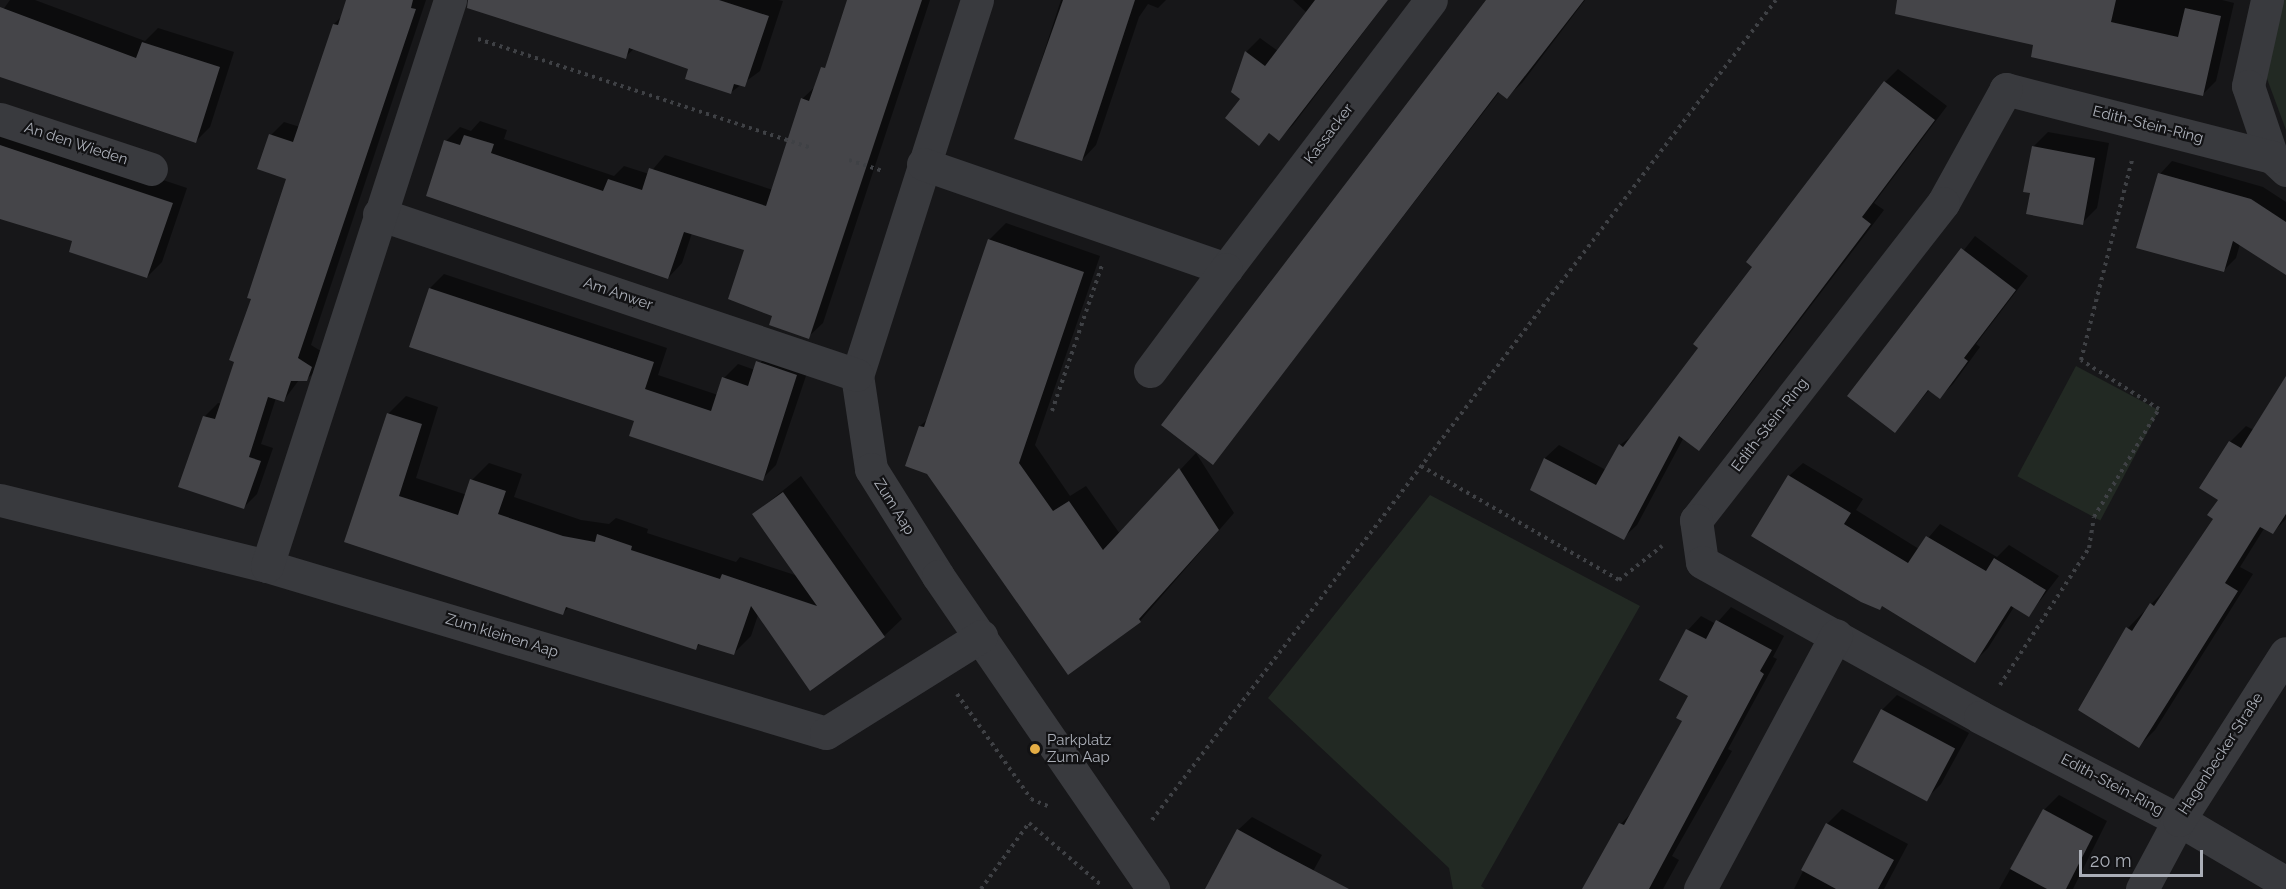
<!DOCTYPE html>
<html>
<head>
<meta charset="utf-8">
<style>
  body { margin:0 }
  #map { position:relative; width:2286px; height:889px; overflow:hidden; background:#171719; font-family:Raleway,sans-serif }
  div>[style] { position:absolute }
  .green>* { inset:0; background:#222923; transform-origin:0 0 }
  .shadow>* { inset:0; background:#0007 }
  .building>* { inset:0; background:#454549; transform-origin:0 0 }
  .path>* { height:4px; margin-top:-2px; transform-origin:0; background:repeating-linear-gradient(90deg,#3f4145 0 3px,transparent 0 7.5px) }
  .minor>* { height:33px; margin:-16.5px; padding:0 16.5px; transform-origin:16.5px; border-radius:16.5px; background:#393a3e }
  .dots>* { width:16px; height:16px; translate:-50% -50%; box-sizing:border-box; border:3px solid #121214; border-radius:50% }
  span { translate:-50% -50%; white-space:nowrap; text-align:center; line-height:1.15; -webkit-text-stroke:4.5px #121214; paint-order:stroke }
  .street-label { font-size:15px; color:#abafb8 }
  .poi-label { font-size:15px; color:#abafb8 }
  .left { translate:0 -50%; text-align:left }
  .scale { position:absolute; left:2079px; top:850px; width:124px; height:27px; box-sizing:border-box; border:3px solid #abafb8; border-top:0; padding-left:8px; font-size:18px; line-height:21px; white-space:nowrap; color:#abafb8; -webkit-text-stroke:4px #121214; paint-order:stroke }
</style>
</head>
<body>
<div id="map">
  <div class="green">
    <div style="clip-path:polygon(2283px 0,2286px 0,2286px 130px,2266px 76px)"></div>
    <div style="left:2076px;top:366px;width:94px;height:125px;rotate:28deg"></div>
    <div style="clip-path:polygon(1430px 495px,1640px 606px,1481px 886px,1485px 889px,1453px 889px,1449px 868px,1268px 698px)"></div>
  </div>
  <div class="shadow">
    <div style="clip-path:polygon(10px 0,35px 0,145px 41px,158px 28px,234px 52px,210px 127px,195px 142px,0 76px,0 14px)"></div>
    <div style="clip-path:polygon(348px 0,426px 0,311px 345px,324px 353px,320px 367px,306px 380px,299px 380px,284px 400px,276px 398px,261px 444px,273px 448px,257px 494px,244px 507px,205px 416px,218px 403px,222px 404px,288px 178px,271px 135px,284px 122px,300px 127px,334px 24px,343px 15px)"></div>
    <div style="clip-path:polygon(493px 0,778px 0,783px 1px,760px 71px,730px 93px,690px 68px,635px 48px,625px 57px)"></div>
    <div style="clip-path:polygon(849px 0,930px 0,823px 323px,808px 337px,774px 315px,746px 249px,692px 233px,682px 263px,668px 278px,446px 141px,460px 127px,471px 131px,480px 121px,507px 130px,504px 139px,614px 176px,624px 166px,649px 174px,665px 155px,773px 190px,802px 99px,817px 85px,828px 63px)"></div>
    <div style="clip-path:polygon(1061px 0,1166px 0,1158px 8px,1148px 4px,1139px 17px,1096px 145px,1082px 160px,1016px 138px)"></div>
    <div style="clip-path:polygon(1293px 0,1388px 0,1293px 125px,1279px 139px,1270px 132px,1259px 144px,1242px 98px,1233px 92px,1247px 51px,1260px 38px,1278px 51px,1307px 13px)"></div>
    <div style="clip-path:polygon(1488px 0,1585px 0,1522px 83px,1507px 97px,1500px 91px,1213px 463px)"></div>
    <div style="clip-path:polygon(1928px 0,2222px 0,2234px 3px,2216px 81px,2203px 94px,2035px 44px)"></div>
    <div style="clip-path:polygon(1898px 69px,1947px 106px,1874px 203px,1884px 210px,1712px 435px,1698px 449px,1684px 437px,1637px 525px,1623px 538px,1532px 489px,1545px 458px,1559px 445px,1606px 470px,1620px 445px,1636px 433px,1700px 348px,1885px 82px)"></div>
    <div style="clip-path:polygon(0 126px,187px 188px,162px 262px,147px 277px,74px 241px,0 218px)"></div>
    <div style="clip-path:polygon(2048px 132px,2109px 143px,2097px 208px,2082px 223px,2031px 192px,2033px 147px)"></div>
    <div style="clip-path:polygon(2172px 161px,2263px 187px,2286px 202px,2286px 273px,2240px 244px,2236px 258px,2224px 270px,2160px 174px)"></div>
    <div style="clip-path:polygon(1006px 223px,1100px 256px,1035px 445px,1070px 496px,1086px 486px,1120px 534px,1196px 453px,1234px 513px,1140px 621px,920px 426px,928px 419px,989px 240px)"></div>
    <div style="clip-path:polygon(1975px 236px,2028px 276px,1976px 344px,1980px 347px,1953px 384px,1940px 397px,1930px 389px,1895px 431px,1849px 396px)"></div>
    <div style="clip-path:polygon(444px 274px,667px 348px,658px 375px,718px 395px,724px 378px,738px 364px,755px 370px,772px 348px,811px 361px,776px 465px,762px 479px,636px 420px,430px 288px)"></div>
    <div style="clip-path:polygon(2286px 379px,2286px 519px,2273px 532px,2265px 527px,2240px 567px,2253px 574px,2155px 730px,2139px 746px,2128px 628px,2167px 588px,2215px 518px,2230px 442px,2246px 426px,2254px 430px)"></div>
    <div style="clip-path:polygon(406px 396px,438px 407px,416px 478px,467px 495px,472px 480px,489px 463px,522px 474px,514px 497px,581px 520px,609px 524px,616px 518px,648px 529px,647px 533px,736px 562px,740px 557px,798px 576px,754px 514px,801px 476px,902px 619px,884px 636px,811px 689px,758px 615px,751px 636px,733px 654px,701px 643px,695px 649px,569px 607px,563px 613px,346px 541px,388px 414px)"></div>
    <div style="clip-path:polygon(1803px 463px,1863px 499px,1856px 510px,1919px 549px,1940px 524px,1997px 557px,2009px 545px,2059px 576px,2029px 615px,2014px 607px,1988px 648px,1975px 661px,1789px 476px)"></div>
    <div style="clip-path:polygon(1731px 607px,1784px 636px,1773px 657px,1777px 659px,1728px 749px,1732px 751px,1672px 856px,1679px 860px,1663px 889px,1584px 889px,1621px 824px,1634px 810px,1684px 721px,1690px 696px,1661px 680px,1688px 630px,1701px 616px,1716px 624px)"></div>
    <div style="clip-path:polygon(1897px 695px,1969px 733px,1941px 784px,1926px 799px,1882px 710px)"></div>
    <div style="clip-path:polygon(2059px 795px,2107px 821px,2073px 889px,1999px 889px,2044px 810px)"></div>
    <div style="clip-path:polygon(1842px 809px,1908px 844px,1884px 889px,1794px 889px,1827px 824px)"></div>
    <div style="clip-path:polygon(1252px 817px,1322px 855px,1303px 889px,1207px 889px,1238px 830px)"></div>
  </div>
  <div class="building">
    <div style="clip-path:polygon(346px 0,413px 0,411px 8px,416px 9px,298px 358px,312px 367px,307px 381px,291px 381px,284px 402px,268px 397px,249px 457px,261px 461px,244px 509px,178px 487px,203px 416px,215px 419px,234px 362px,229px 360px,251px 299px,247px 298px,286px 179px,257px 169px,269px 134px,293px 142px,333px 24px,338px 25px)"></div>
    <div style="clip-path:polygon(468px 0,719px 0,769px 16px,745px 87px,734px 84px,731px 94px,685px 79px,688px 69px,629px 48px,626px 59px,467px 8px)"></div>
    <div style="clip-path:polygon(847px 0,922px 0,809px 339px,769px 325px,772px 316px,728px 299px,744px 250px,684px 232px,668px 279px,426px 196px,444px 140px,460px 145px,464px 135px,494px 144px,491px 153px,603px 191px,608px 179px,642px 190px,649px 168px,766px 206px,801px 98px,809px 101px,821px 67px,825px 68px)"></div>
    <div style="clip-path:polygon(1063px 0,1135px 0,1082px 161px,1014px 139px)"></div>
    <div style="clip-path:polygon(1315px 0,1388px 0,1279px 141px,1269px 133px,1259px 146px,1225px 118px,1240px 99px,1231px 92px,1245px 51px,1265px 66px)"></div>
    <div style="clip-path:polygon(1486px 0,1584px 0,1507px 99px,1498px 92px,1213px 465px,1161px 425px)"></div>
    <div style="clip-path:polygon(1897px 0,2116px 0,2111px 22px,2178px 37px,2185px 8px,2221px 16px,2203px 96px,2031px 57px,2033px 45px,1895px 14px)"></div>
    <div style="clip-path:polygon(0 7px,136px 58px,142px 42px,220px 67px,196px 143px,0 77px)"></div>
    <div style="clip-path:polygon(1884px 81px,1935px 120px,1862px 217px,1871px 224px,1699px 451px,1679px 436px,1624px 540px,1530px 490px,1544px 458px,1596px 485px,1619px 444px,1623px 447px,1698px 348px,1693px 344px,1752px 267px,1746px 262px)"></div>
    <div style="clip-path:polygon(0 145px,173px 203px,147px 278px,69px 252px,72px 241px,0 219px)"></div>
    <div style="clip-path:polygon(2032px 146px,2095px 158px,2083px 225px,2026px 214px,2030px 193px,2023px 192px)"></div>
    <div style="clip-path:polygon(2158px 173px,2251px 199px,2286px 222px,2286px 275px,2233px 241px,2224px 272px,2136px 248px)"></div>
    <div style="clip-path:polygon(988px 239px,1084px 272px,1019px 463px,1053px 511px,1069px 501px,1103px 550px,1179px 468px,1219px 530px,1139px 619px,1141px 622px,1068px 675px,927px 474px,905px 466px,919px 426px,924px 427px)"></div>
    <div style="clip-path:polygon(1961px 248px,2016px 290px,1964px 358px,1968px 361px,1940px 399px,1928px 390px,1895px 433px,1847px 396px)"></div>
    <div style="clip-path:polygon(429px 288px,654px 362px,645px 389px,711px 411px,722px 377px,748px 386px,756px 361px,797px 375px,763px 481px,629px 436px,634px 421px,409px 347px)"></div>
    <div style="clip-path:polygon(2286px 376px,2286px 514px,2273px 534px,2260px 527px,2225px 583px,2238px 591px,2139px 748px,2078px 710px,2126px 627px,2132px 631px,2150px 603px,2154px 606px,2213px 519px,2207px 515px,2218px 500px,2199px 488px,2229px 441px,2241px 448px)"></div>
    <div style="clip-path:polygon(387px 413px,422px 424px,399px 496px,458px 515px,470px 479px,506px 491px,498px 514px,563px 536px,595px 542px,597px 534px,632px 546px,631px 550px,720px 579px,722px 574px,817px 606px,752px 514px,783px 492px,885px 637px,810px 691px,751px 606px,734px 655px,698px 644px,696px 650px,566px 607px,563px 615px,344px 542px)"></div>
    <div style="clip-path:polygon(1788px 475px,1851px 513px,1844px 524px,1908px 563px,1926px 536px,1986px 571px,1994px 558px,2046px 590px,2029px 617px,2011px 606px,1975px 663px,1882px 606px,1880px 610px,1861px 602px,1751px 536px)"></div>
    <div style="clip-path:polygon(1716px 620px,1772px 650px,1760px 671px,1764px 674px,1649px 889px,1582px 889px,1619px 823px,1624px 825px,1682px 721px,1676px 718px,1688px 696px,1659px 680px,1686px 629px,1706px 639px)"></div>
    <div style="left:1881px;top:709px;width:84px;height:60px;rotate:28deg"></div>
    <div style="clip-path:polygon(2043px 809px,2093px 836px,2066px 889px,2047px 889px,2010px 869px)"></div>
    <div style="clip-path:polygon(1826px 823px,1894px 860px,1878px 889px,1836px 889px,1801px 870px)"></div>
    <div style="clip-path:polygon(1237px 829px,1275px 850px,1349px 889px,1205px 889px)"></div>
  </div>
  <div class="path">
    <div style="left:478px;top:39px;width:350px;rotate:18.1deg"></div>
    <div style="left:849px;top:160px;width:35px;rotate:18deg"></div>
    <div style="left:1052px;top:411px;width:154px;rotate:-71.1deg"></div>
    <div style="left:1421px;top:466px;width:228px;rotate:29.9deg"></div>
    <div style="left:1619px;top:580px;width:55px;rotate:-38.3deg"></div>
    <div style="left:2000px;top:685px;width:163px;rotate:-57deg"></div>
    <div style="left:2089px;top:548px;width:31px;rotate:-81deg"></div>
    <div style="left:2094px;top:517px;width:126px;rotate:-59deg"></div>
    <div style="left:2159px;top:409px;width:92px;rotate:-147.9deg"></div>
    <div style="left:2081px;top:360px;width:206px;rotate:-75.7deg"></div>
    <div style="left:957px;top:694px;width:128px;rotate:54.8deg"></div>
    <div style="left:1031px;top:799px;width:21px;rotate:23deg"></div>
    <div style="left:1152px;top:820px;width:1030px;rotate:-52.73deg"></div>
    <div style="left:981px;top:889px;width:82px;rotate:-54deg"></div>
    <div style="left:1029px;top:823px;width:95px;rotate:40.7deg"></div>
  </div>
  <div class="minor">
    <div style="left:977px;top:0;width:394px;rotate:107.7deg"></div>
    <div style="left:857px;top:375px;width:95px;rotate:81.5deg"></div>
    <div style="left:871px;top:469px;width:126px;rotate:57.9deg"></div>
    <div style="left:938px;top:576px;width:380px;rotate:55.5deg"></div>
    <div style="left:2267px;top:0;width:88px;rotate:102.5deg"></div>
    <div style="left:2248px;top:86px;width:75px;rotate:71.3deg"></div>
    <div style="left:0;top:119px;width:159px;rotate:18.3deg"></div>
    <div style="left:923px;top:164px;width:321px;rotate:19.1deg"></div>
    <div style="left:1226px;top:269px;width:338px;rotate:-52.7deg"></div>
    <div style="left:2286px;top:170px;width:19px;rotate:-137deg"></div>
    <div style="left:2272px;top:157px;width:275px;rotate:-165.7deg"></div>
    <div style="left:2006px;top:89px;width:130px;rotate:118.9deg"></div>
    <div style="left:1943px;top:203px;width:402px;rotate:127.9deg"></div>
    <div style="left:1696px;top:520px;width:42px;rotate:81.9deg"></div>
    <div style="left:1702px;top:562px;width:318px;rotate:29.1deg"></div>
    <div style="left:1980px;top:717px;width:224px;rotate:27.4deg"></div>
    <div style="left:2179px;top:820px;width:124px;rotate:30.5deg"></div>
    <div style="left:379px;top:214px;width:504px;rotate:18.61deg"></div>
    <div style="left:1150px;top:371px;width:127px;rotate:-53.3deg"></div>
    <div style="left:0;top:500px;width:275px;rotate:13.9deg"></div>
    <div style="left:267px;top:566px;width:583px;rotate:16.63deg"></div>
    <div style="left:826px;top:733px;width:183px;rotate:-32deg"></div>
    <div style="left:267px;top:566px;width:595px;rotate:-72.08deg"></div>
    <div style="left:1700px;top:889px;width:288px;rotate:-61.8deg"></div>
    <div style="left:2142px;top:889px;width:78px;rotate:-61.8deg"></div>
    <div style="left:2179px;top:820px;width:198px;rotate:-57.4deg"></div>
  </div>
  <div class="dots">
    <div style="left:1035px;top:749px;background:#e4ad45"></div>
  </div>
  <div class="street-label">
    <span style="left:2148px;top:125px;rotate:14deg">Edith-Stein-Ring</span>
    <span style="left:1329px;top:134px;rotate:-53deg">Kassacker</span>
    <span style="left:76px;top:144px;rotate:18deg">An den Wieden</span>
    <span style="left:618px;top:294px;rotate:19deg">Am Anwer</span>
    <span style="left:1770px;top:425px;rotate:-52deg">Edith-Stein-Ring</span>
    <span style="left:894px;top:507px;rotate:58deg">Zum Aap</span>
    <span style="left:502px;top:636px;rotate:17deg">Zum kleinen Aap</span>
    <span style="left:2221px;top:754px;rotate:-57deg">Hagenbecker Straße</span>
    <span style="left:2112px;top:785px;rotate:28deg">Edith-Stein-Ring</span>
  </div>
  <div class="poi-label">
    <span class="left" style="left:1047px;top:749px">Parkplatz<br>Zum Aap</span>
  </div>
  <div class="scale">20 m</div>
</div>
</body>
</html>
